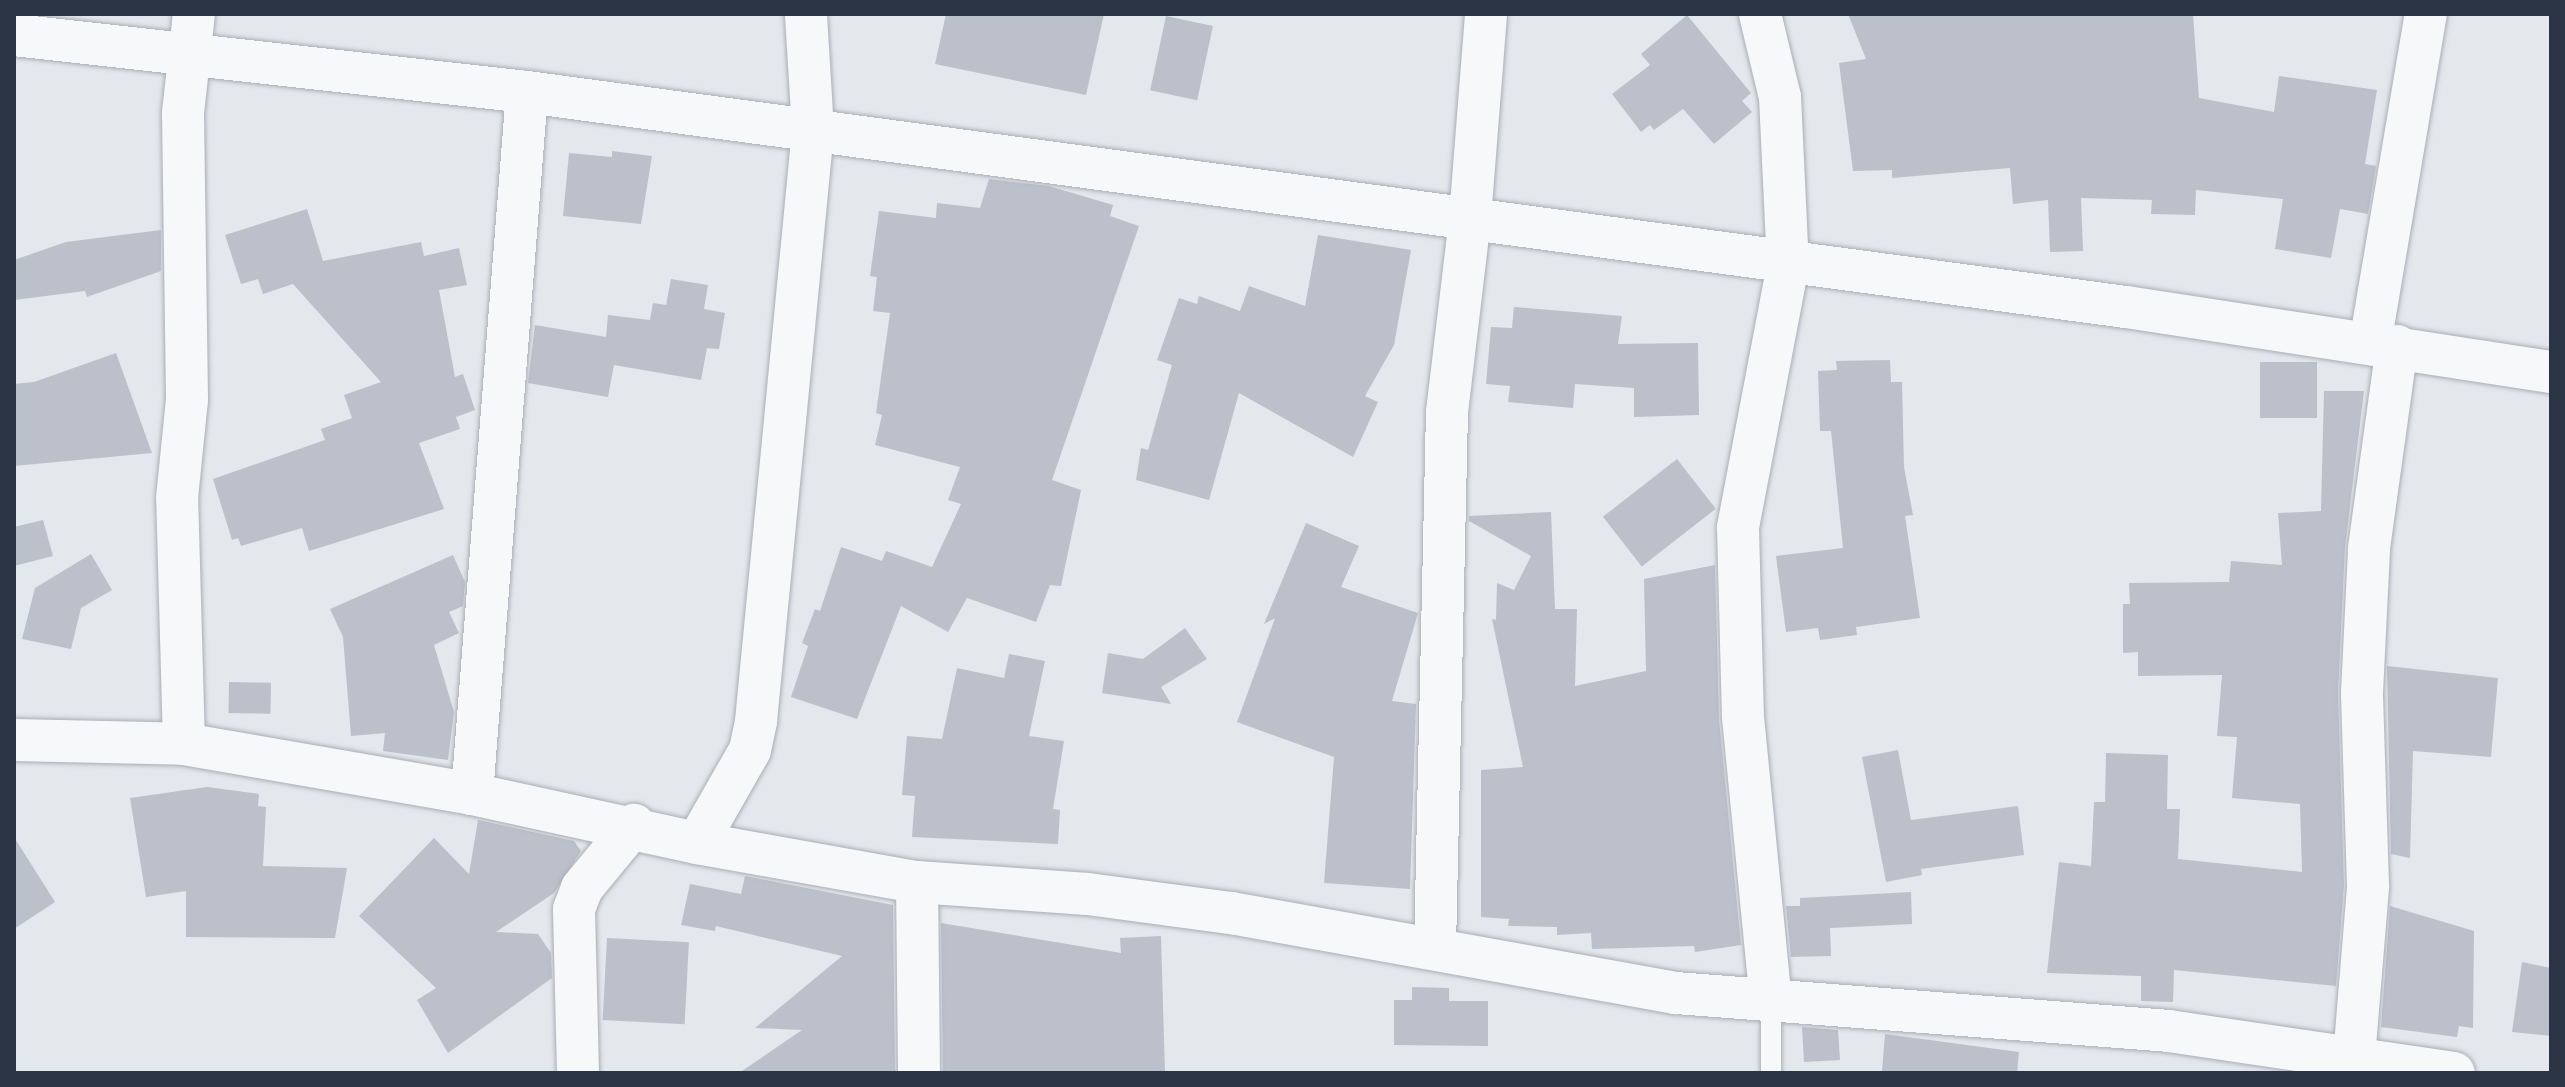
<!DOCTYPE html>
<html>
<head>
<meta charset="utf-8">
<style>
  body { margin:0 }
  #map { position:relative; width:2565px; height:1087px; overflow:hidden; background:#e4e7ec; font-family:Jost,sans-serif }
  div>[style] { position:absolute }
  .building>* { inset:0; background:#bbc0ca; transform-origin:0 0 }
  .roads { filter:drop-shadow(0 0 2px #a9aeb7) drop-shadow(0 0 2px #a9aeb7) }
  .service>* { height:20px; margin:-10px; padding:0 10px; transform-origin:10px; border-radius:10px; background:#f7f8fa }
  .minor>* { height:42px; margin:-21px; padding:0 21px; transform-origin:21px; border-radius:21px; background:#f7f8fa }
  span { translate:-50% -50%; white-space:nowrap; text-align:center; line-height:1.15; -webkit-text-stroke:6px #f4f6f9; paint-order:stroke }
  .frame { position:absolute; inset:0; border:16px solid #2b3445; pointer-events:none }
</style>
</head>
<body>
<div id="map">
  <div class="building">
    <div style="clip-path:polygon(946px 14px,1104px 14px,1086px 95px,935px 64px)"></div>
    <div style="clip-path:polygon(1848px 14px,2193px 14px,2199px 98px,2274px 112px,2279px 76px,2377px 90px,2365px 164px,2376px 166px,2368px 214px,2340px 209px,2331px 258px,2275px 249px,2283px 199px,2196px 190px,2195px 215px,2151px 214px,2152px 200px,2081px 198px,2083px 251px,2050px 252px,2048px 200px,2013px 204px,2010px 168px,1892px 178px,1892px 170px,1853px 171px,1839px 63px,1866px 59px)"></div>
    <div style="clip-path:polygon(1687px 15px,1751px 93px,1742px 101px,1752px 112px,1714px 144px,1683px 109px,1654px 130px,1650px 125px,1641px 132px,1612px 94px,1650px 65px,1641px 54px)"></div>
    <div style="left:1166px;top:16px;width:48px;height:76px;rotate:12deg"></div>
    <div style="clip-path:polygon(612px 151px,652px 156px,641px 224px,563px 216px,569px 153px,612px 157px)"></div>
    <div style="clip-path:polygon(989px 179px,1049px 186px,1113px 205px,1110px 216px,1139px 226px,1052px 480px,1081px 490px,1061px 586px,1050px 585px,1036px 622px,967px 598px,948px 632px,901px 606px,857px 719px,791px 697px,808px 646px,802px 643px,815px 609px,820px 611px,841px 547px,882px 561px,886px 551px,932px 567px,961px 504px,948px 500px,960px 467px,875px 445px,882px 415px,876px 413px,890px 313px,873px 311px,877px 277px,870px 276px,879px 211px,936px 218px,937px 203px,980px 208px)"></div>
    <div style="clip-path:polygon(307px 209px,323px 261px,421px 242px,424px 256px,459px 248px,467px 285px,439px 290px,455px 377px,463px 374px,475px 410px,456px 417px,460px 429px,419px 443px,444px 509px,309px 551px,302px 528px,241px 546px,238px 538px,232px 540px,213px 479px,325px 440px,321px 429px,352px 418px,344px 395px,381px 382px,293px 284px,263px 294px,258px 279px,241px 284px,225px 235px)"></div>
    <div style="clip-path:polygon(161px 230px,161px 271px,87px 297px,85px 291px,14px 300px,14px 260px,66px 242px)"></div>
    <div style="clip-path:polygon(1318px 235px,1411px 250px,1394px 345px,1365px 396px,1378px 402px,1353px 457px,1239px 393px,1209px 500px,1136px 480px,1141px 448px,1148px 450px,1172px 365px,1157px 360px,1179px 298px,1197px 304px,1199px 296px,1240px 311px,1249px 286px,1305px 306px)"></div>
    <div style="clip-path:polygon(671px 279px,708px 285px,704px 309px,725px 313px,719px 349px,707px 348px,701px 380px,614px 365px,608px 397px,528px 383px,535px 325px,606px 337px,608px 315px,650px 320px,653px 303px,666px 305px)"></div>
    <div style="clip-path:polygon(1514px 307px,1622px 316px,1618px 344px,1698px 343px,1699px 415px,1634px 417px,1634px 388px,1575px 384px,1573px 408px,1508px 402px,1510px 386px,1486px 384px,1491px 327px,1512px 328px)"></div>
    <div style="clip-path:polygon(116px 353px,152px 453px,14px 466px,14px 384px,34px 382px)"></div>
    <div style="clip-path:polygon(1890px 360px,1891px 382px,1902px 382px,1904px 467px,1913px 515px,1905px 516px,1920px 618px,1856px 627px,1857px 635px,1820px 640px,1818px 628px,1786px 632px,1776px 556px,1843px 548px,1831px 431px,1820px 431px,1818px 371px,1837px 370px,1836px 361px)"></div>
    <div style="left:2260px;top:362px;width:57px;height:56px"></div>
    <div style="clip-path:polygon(2324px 391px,2364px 391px,2345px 547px,2338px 692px,2344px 885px,2336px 986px,2174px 970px,2173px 1002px,2141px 1001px,2141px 976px,2047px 973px,2059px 862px,2091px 866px,2094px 802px,2105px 802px,2106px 753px,2168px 755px,2167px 809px,2180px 809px,2178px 859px,2302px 872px,2300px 804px,2232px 798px,2237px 737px,2217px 736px,2222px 675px,2138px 676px,2138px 652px,2123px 653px,2123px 604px,2130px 604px,2129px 583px,2229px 582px,2231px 561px,2282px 565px,2278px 513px,2321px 511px)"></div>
    <div style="left:1677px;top:459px;width:63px;height:94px;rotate:52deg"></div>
    <div style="clip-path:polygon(1551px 512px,1555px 609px,1577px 609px,1575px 686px,1646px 671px,1644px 579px,1715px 565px,1719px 719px,1741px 945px,1695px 952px,1694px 946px,1592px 949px,1591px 933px,1557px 935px,1557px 927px,1508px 926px,1509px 919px,1481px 917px,1481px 770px,1523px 767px,1492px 619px,1496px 620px,1497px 583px,1514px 590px,1531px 556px,1469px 521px,1469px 516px)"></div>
    <div style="clip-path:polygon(43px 520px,53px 556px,14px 566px,14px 527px)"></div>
    <div style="clip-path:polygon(1306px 523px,1359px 546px,1341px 587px,1418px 613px,1392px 701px,1416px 704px,1410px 889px,1324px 883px,1334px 757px,1237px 722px,1275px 618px,1264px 624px)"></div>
    <div style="clip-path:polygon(91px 554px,112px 590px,81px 608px,71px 649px,22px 639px,35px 588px)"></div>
    <div style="clip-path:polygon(453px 555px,465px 582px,463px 606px,449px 612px,459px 633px,434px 645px,454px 712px,448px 760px,383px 751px,385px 733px,351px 736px,343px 637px,330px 609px)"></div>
    <div style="clip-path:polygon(1185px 628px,1207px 659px,1161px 687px,1171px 704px,1102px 693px,1108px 653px,1143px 659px)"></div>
    <div style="clip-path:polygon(1009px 654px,1045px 661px,1029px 736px,1064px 741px,1053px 809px,1060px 810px,1058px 844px,912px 837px,915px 796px,902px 795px,907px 736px,942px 739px,957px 668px,1004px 678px)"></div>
    <div style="clip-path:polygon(2387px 666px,2498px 678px,2491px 757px,2413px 751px,2410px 858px,2391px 854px)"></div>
    <div style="left:229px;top:682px;width:42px;height:31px;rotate:1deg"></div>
    <div style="clip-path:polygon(1898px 750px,1911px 820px,2018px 806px,2024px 855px,1921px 869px,1922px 875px,1886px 882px,1862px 757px)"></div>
    <div style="clip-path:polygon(207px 787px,259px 794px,258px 806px,266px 807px,263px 866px,347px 868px,335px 938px,186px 937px,186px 891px,146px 897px,130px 798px)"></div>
    <div style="clip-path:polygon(478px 820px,574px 841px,581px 851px,554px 893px,496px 932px,538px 934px,551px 953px,552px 978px,448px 1053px,417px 1000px,436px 988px,359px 916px,434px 838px,469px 874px)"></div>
    <div style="clip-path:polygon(14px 837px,55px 902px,14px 929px)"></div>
    <div style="clip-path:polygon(745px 876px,893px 905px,895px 1073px,739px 1073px,802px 1030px,755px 1028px,842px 956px,716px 926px,715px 931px,681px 925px,690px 884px,741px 894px)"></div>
    <div style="clip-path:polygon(1911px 892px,1912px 924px,1830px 928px,1831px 956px,1791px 957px,1786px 906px,1800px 906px,1800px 898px)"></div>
    <div style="clip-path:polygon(2390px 906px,2474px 931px,2473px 1028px,2459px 1026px,2457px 1037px,2381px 1027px)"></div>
    <div style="clip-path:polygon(941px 923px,1121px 953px,1120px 938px,1161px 936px,1165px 1073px,943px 1073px)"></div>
    <div style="left:607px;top:938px;width:82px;height:82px;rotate:3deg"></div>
    <div style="clip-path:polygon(2522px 962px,2551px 968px,2551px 1036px,2512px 1032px)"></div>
    <div style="clip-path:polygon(1412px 987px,1449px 988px,1449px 1001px,1488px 1001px,1488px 1046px,1394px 1045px,1394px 1000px,1412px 1000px)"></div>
    <div style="clip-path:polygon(1802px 1027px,1838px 1030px,1840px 1060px,1804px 1062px)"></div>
    <div style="clip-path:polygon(1885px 1034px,2019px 1052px,2017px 1073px,1882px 1071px)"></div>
  </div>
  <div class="roads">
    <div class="service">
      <div style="left:1771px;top:1073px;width:72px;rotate:-90deg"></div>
    </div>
    <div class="minor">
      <div style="left:1760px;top:14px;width:85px;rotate:76.5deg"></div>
      <div style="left:1780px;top:97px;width:168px;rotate:87.3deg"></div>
      <div style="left:1788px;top:265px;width:268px;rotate:100.8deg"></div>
      <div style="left:1738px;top:528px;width:189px;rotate:88.5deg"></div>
      <div style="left:1743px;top:717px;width:285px;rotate:84.4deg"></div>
      <div style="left:14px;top:35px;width:516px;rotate:6.34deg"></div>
      <div style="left:527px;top:92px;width:1613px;rotate:7.66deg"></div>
      <div style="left:2126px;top:307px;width:430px;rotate:8.7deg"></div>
      <div style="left:2370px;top:344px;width:335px;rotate:-80.4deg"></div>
      <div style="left:14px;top:740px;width:170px;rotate:1.3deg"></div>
      <div style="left:184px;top:744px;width:292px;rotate:9.8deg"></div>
      <div style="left:472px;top:794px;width:230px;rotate:12.3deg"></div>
      <div style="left:697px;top:843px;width:223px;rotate:10.1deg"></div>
      <div style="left:917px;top:882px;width:171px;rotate:4deg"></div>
      <div style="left:1088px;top:894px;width:144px;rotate:7.6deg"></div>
      <div style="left:1231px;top:913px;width:452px;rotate:10.2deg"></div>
      <div style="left:1676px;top:993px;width:494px;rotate:4.4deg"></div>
      <div style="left:2169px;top:1031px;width:288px;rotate:8.4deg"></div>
      <div style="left:184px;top:744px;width:246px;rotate:-91.6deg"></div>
      <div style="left:177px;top:498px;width:100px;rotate:-84.2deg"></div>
      <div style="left:187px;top:399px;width:286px;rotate:-90.8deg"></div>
      <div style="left:183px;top:113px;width:100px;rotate:-83.7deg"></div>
      <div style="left:472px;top:794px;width:704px;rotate:-85.52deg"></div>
      <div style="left:697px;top:843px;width:107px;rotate:-60.3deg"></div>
      <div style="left:750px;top:750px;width:30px;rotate:-78deg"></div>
      <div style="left:756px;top:721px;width:594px;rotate:-84.49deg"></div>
      <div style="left:813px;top:130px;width:116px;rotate:-93.5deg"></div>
      <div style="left:917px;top:882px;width:191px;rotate:89.4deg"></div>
      <div style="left:1435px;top:948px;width:536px;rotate:-88.72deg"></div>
      <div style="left:1447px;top:412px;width:195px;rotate:-83.2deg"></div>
      <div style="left:1470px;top:218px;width:205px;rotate:-85.5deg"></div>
      <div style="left:2354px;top:1058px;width:173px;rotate:-85.3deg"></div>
      <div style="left:2368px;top:886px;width:193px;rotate:-91.8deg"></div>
      <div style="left:2362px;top:693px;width:145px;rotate:-87.2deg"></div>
      <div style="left:2369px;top:548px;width:204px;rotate:-82.1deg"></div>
      <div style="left:578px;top:1073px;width:164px;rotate:-91.4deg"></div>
      <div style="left:574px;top:909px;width:22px;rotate:-69deg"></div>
      <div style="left:582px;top:888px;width:82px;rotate:-50.5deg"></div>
    </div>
  </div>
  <div class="frame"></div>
</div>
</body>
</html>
